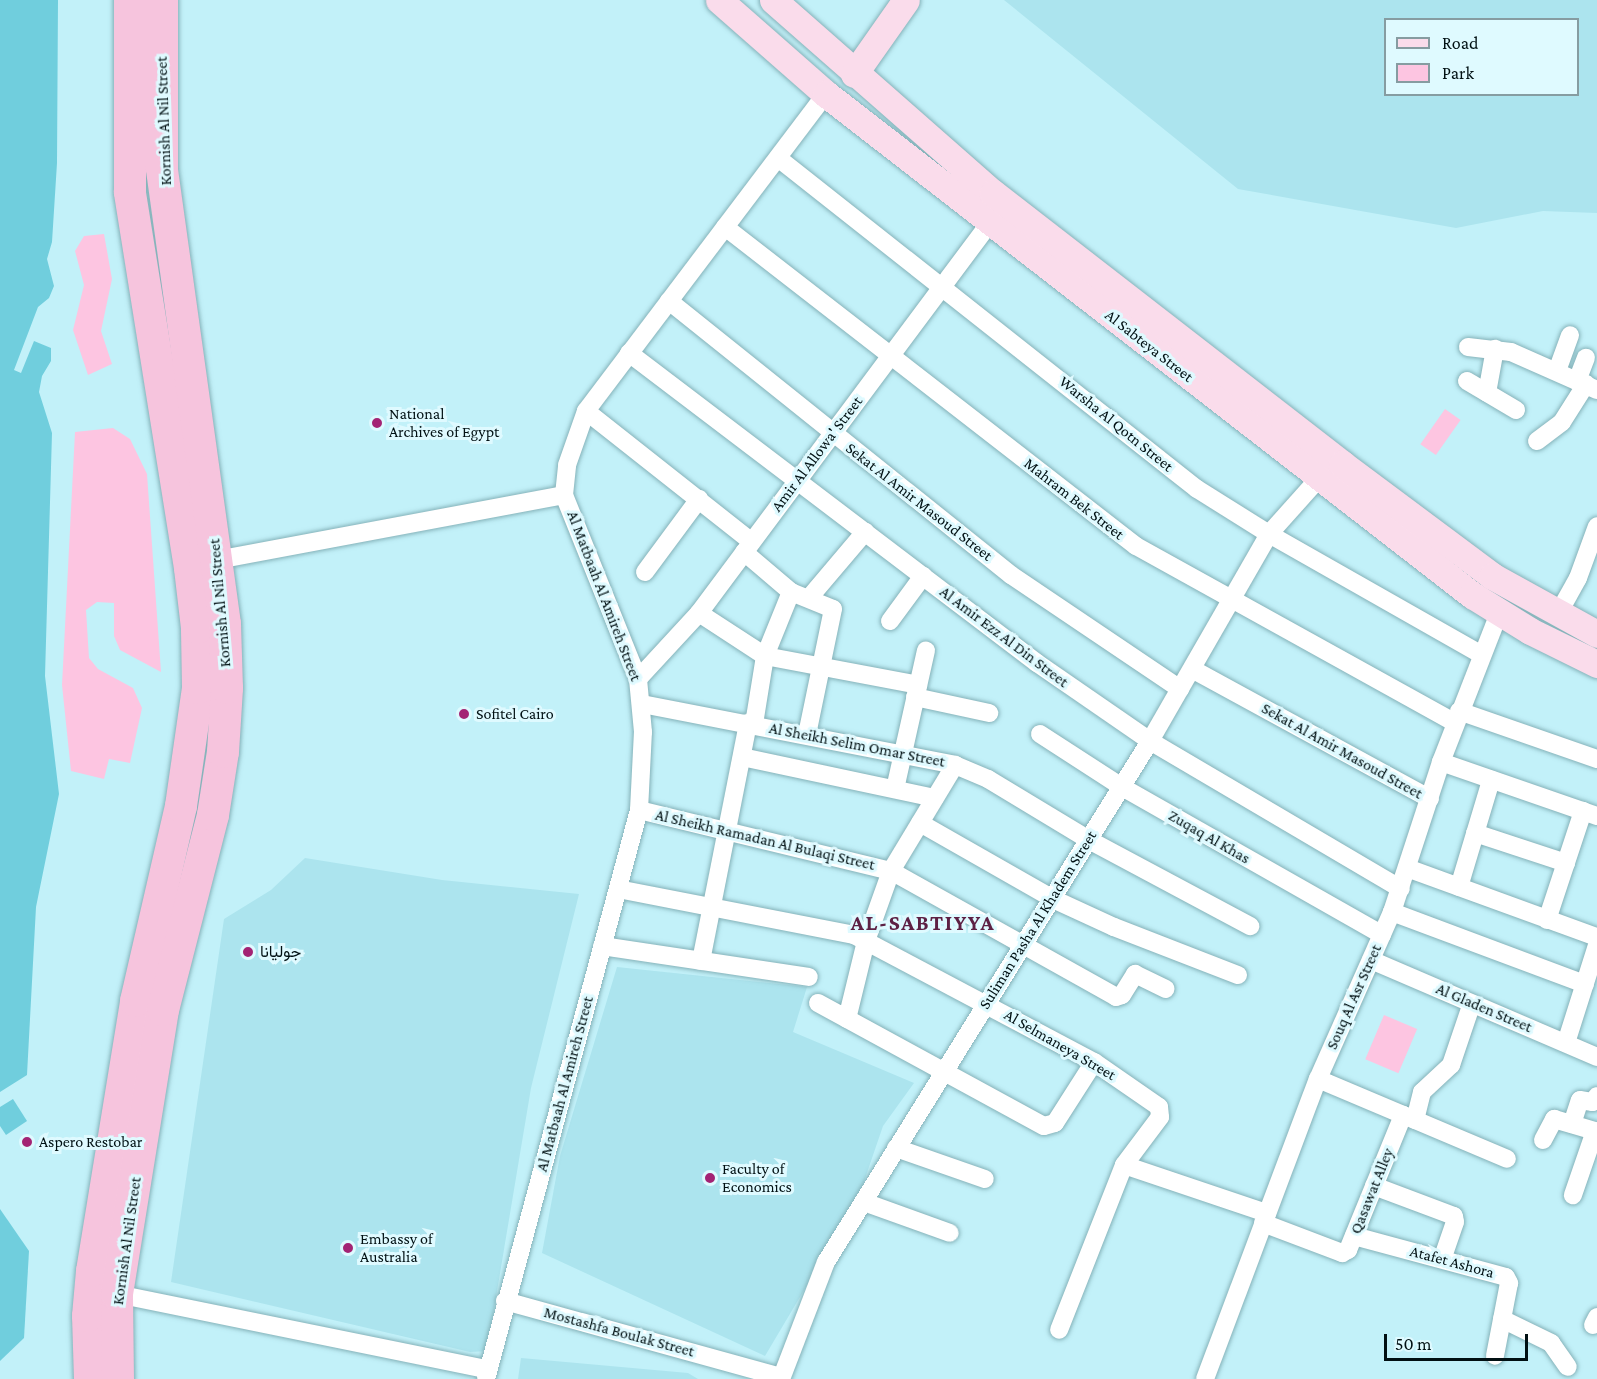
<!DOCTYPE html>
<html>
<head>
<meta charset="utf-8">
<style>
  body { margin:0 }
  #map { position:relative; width:1597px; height:1379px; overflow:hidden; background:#c2f1f9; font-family:"Crimson Pro",Vazirmatn,serif }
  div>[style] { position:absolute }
  .built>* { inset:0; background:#ace4ee }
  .green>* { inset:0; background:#fdc5e1; transform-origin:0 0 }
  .water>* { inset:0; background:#70cedd }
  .roads { filter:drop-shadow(0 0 2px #85b2b9) drop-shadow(0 0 2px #85b2b9) }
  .street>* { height:18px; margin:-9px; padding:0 9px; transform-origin:9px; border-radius:9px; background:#fff }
  .primary>* { height:27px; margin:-13.5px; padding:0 13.5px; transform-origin:13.5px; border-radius:13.5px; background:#fadceb }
  .highway>* { height:32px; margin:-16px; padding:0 16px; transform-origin:16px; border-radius:16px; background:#f6c4dd }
  .dots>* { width:16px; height:16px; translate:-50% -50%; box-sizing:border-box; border:3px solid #dffaff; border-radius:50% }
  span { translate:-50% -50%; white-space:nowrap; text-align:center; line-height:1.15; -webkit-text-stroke:6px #dffaff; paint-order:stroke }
  .street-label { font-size:16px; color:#011013 }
  .poi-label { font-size:16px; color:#011013 }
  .left { translate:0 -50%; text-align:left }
  .district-label { font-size:22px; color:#5d2044; font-weight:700; letter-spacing:1.5px }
  .legend { position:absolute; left:1384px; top:18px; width:195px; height:78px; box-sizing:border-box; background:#dffaff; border:2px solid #869ca1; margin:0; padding:8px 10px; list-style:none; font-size:18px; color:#011013 }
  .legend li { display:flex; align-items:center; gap:12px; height:30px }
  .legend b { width:30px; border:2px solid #869ca1 }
  .scale { position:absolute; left:1384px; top:1334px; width:144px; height:27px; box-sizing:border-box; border:3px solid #011013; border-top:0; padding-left:8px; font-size:18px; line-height:21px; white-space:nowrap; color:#011013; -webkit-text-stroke:4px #dffaff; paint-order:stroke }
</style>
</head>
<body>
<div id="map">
  <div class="built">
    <div style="clip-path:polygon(evenodd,1004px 0,1597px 0,1597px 213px,1543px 211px,1456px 228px,1238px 189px,1004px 0,1386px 20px,1578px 20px,1578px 94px,1386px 94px,1386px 20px)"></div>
    <div style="clip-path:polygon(305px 858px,442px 880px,579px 894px,531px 1088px,487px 1351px,470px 1352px,171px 1282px,224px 919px,271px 890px)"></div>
    <div style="clip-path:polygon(617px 967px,807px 987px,793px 1032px,914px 1083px,883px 1126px,858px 1199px,765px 1356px,542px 1253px,560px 1156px)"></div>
    <div style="clip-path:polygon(521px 1358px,688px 1373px,698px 1379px,518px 1379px)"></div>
  </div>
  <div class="green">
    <div style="clip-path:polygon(104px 234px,112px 279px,101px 331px,112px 364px,88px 375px,73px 330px,84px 285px,75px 251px,84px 236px)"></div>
    <div style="left:1445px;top:409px;width:19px;height:43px;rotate:35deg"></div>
    <div style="clip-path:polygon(113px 428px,130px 439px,147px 474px,161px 672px,120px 650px,114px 636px,114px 603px,97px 602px,86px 610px,89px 658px,98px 669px,133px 688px,142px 708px,130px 763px,109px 759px,104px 779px,71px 771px,62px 685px,75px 432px)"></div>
    <div style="left:1384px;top:1015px;width:36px;height:48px;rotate:23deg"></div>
  </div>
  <div class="water">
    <div style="clip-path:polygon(0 0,58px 0,57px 163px,52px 242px,47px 259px,54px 286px,49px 298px,38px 307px,14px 370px,21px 373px,34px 341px,51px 348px,51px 361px,42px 376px,39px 392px,52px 433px,45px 676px,59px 794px,36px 907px,27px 1075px,0 1092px)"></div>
    <div style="clip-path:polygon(13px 1099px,27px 1121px,6px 1135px,0 1126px,0 1107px)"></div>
    <div style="clip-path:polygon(0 1209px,29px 1251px,24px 1338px,0 1361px)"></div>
  </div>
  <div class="roads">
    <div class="street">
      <div style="left:778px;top:158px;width:534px;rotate:38.31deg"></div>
      <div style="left:1197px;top:489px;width:85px;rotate:32deg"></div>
      <div style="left:1269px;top:534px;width:243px;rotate:29.6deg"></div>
      <div style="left:725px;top:227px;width:520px;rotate:37.82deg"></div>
      <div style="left:1136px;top:546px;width:365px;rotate:29deg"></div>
      <div style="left:669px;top:301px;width:438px;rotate:38.7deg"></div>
      <div style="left:1011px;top:575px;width:204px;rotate:34deg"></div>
      <div style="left:1468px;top:347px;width:43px;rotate:6.6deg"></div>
      <div style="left:1511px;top:352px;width:94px;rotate:23.8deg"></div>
      <div style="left:629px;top:353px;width:512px;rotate:37.23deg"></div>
      <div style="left:1037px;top:663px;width:137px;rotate:34.6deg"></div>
      <div style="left:1150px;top:741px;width:291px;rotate:30.5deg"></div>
      <div style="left:1557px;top:371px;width:38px;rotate:-70deg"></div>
      <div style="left:1467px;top:381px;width:57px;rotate:30.6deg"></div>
      <div style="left:1577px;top:381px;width:25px;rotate:-69deg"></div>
      <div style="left:1487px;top:393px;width:45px;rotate:-79.7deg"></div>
      <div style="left:586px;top:411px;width:211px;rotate:38.3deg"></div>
      <div style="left:1537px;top:441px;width:31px;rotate:-37deg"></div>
      <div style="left:1562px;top:422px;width:45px;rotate:-57.7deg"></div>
      <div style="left:744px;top:552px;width:62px;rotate:40.4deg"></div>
      <div style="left:791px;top:592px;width:45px;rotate:22deg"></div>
      <div style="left:833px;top:609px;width:128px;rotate:101.7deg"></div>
      <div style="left:217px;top:560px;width:353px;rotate:-10.6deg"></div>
      <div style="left:645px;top:572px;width:91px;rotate:-53.5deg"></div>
      <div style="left:809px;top:598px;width:87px;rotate:-49.7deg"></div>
      <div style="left:699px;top:613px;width:79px;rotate:33.1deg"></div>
      <div style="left:765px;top:656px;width:156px;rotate:10.7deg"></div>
      <div style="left:1558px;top:614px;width:41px;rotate:-60.9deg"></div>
      <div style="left:1578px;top:578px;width:55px;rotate:-69.9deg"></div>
      <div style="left:890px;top:621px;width:56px;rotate:-53.7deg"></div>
      <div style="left:1192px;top:669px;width:271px;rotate:28.6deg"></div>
      <div style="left:638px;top:679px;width:90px;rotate:-47.3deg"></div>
      <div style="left:699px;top:613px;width:487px;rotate:-53.3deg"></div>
      <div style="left:915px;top:697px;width:76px;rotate:12.2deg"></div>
      <div style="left:642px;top:704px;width:319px;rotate:11deg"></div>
      <div style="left:955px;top:765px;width:36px;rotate:23deg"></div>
      <div style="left:988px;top:779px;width:118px;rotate:31.1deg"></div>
      <div style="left:1089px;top:840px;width:183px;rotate:28.1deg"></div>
      <div style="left:1459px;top:711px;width:146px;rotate:19.2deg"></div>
      <div style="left:754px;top:724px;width:69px;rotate:-80.8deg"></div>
      <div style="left:765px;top:656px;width:69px;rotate:-67.9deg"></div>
      <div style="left:1040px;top:734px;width:98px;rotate:32.9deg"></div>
      <div style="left:1122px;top:787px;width:299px;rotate:29.6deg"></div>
      <div style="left:742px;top:757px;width:197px;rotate:12deg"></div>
      <div style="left:1441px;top:762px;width:165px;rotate:19.1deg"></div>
      <div style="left:895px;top:789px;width:142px;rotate:-77.4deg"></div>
      <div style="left:639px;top:810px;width:259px;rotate:13.6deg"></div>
      <div style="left:891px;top:871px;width:258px;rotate:29.2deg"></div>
      <div style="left:1116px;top:997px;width:6px;rotate:-18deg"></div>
      <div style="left:1122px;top:995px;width:25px;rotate:-58deg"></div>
      <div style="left:1135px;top:974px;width:34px;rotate:26deg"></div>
      <div style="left:920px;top:823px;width:153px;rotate:29.7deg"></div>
      <div style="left:1053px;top:899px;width:67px;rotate:24.7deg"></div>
      <div style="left:1114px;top:927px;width:133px;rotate:21.2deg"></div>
      <div style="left:1475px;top:833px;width:96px;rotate:18.2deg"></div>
      <div style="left:1407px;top:868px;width:202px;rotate:20deg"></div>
      <div style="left:1459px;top:887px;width:112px;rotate:-73.3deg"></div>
      <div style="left:618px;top:889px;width:240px;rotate:11deg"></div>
      <div style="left:854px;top:935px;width:272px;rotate:27.9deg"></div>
      <div style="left:1094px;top:1062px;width:79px;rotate:34.7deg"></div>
      <div style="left:1159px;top:1107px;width:10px;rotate:84deg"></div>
      <div style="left:1160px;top:1117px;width:60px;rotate:126.9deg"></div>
      <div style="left:1124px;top:1165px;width:177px;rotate:111.5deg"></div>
      <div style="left:1392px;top:912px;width:206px;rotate:20.5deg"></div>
      <div style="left:1547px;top:920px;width:115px;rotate:-71.7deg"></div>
      <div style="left:602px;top:946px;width:209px;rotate:8.5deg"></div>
      <div style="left:1371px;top:960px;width:246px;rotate:23.2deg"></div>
      <div style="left:701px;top:961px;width:243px;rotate:-78.8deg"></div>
      <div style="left:818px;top:1003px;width:257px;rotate:28.6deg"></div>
      <div style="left:1044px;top:1126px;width:11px;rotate:-15deg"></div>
      <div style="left:1055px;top:1123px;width:72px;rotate:-57.4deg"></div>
      <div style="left:847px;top:1019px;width:80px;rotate:-76.3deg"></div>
      <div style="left:866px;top:941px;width:74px;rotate:-70.3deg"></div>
      <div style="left:891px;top:871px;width:124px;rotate:-58.9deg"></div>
      <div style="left:1566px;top:1043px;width:103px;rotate:-72.4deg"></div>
      <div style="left:1318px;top:1079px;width:205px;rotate:22.9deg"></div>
      <div style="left:1415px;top:1120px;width:29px;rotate:-76deg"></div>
      <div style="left:1422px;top:1092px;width:40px;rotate:-43deg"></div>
      <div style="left:1451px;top:1065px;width:65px;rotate:-71.3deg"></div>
      <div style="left:1572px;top:1124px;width:25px;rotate:-72deg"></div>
      <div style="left:1580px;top:1100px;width:13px;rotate:9deg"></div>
      <div style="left:1593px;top:1102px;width:7px;rotate:-56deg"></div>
      <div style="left:1543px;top:1140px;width:24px;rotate:-62deg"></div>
      <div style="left:1554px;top:1119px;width:43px;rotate:16.3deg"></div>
      <div style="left:1595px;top:1131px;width:68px;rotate:109deg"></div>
      <div style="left:896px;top:1148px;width:94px;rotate:19.2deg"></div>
      <div style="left:1124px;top:1165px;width:151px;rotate:18.6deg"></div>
      <div style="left:1374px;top:1186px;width:85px;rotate:20.6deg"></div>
      <div style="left:1454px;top:1216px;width:6px;rotate:81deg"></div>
      <div style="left:1455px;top:1222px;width:39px;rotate:109deg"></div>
      <div style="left:864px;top:1202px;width:91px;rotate:19.8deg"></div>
      <div style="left:1263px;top:1223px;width:85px;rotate:20.8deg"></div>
      <div style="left:1342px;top:1253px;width:7px;rotate:-27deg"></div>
      <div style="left:1348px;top:1250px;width:146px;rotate:-67.8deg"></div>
      <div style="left:1354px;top:1236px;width:157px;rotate:15.1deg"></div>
      <div style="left:1506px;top:1277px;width:7px;rotate:63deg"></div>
      <div style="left:1509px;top:1283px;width:74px;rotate:100.9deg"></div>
      <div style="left:117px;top:1294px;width:378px;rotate:11.5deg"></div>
      <div style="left:505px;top:1301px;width:286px;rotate:15.4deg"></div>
      <div style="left:1502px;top:1319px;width:55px;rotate:26.1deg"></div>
      <div style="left:1551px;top:1343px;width:29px;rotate:55deg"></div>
      <div style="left:1593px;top:1325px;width:9px;rotate:-63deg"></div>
      <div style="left:486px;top:1379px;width:589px;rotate:-74.95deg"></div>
      <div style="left:639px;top:810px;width:78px;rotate:-87.1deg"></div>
      <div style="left:643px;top:732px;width:53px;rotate:-95.4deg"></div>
      <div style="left:638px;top:679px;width:198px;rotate:-111.9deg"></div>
      <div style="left:564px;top:495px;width:30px;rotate:-84deg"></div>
      <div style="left:567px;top:465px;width:57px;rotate:-70.6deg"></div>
      <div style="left:586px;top:411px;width:398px;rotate:-52.9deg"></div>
      <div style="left:781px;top:1379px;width:125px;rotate:-69deg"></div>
      <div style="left:826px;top:1262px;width:614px;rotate:-58.12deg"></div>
      <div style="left:1150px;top:741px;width:239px;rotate:-60.1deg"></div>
      <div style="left:1269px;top:534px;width:75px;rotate:-48.2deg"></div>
      <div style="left:1205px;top:1379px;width:321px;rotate:-69.4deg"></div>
      <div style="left:1318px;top:1079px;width:183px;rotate:-66.1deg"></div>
      <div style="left:1392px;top:912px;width:158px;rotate:-71.9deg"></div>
      <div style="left:1441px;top:762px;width:160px;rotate:-68.7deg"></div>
    </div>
    <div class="primary">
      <div style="left:719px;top:0;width:142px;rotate:41.3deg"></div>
      <div style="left:826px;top:94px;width:818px;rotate:37.8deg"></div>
      <div style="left:1472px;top:595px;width:68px;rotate:31.8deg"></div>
      <div style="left:1530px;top:631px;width:75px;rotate:26.2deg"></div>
      <div style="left:773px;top:0;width:293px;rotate:41.3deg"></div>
      <div style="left:993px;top:193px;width:442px;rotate:37.8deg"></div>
      <div style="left:1342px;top:464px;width:187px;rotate:36.7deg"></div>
      <div style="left:1492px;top:576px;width:120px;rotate:28.9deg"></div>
      <div style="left:854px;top:74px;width:90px;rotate:-54.9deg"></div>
    </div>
    <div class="highway">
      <div style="left:90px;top:1379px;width:63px;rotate:-91.8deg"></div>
      <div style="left:88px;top:1316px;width:45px;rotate:-84.9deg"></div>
      <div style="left:92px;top:1271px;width:274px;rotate:-80.7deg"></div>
      <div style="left:136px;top:1001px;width:200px;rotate:-77deg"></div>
      <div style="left:181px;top:806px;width:119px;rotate:-81.8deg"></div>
      <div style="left:198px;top:688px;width:60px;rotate:-91deg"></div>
      <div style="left:197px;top:628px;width:60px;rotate:-96.7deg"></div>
      <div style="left:190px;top:568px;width:381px;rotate:-99.1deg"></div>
      <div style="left:130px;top:192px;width:192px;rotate:-90deg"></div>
      <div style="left:118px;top:1379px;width:85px;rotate:-90.7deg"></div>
      <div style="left:117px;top:1294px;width:288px;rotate:-80.8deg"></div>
      <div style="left:163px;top:1010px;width:201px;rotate:-75.6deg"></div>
      <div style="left:213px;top:815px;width:64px;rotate:-81deg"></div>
      <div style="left:223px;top:752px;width:64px;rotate:-86.4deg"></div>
      <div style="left:227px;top:688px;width:64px;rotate:-91.8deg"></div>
      <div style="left:225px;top:624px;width:460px;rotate:-97.9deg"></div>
      <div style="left:162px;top:168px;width:168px;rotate:-90deg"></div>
    </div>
  </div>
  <div class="dots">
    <div style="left:377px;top:423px;background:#a32374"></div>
    <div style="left:464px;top:714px;background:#a32374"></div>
    <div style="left:248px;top:952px;background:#a32374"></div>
    <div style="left:27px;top:1142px;background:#a32374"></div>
    <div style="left:710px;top:1178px;background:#a32374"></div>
    <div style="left:348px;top:1248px;background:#a32374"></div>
  </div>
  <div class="street-label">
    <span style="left:164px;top:121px;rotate:-92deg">Kornish Al Nil Street</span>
    <span style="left:1149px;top:346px;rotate:38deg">Al Sabteya Street</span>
    <span style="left:1116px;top:424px;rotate:39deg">Warsha Al Qotn Street</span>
    <span style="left:817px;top:454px;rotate:-53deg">Amir Al Allowa' Street</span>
    <span style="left:1074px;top:499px;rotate:38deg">Mahram Bek Street</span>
    <span style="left:919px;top:502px;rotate:38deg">Sekat Al Amir Masoud Street</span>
    <span style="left:604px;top:596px;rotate:69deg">Al Matbaah Al Amireh Street</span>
    <span style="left:220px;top:603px;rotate:-95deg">Kornish Al Nil Street</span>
    <span style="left:1004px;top:637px;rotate:37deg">Al Amir Ezz Al Din Street</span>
    <span style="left:857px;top:745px;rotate:11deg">Al Sheikh Selim Omar Street</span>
    <span style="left:1342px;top:751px;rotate:29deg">Sekat Al Amir Masoud Street</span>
    <span style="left:1209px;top:837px;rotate:30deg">Zuqaq Al Khas</span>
    <span style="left:765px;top:840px;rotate:13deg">Al Sheikh Ramadan Al Bulaqi Street</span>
    <span style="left:1038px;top:920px;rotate:-58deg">Suliman Pasha Al Khadem Street</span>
    <span style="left:1354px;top:997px;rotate:-66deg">Souq Al Asr Street</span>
    <span style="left:1484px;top:1008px;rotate:23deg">Al Gladen Street</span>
    <span style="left:1060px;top:1045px;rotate:30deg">Al Selmaneya Street</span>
    <span style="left:565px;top:1084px;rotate:-75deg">Al Matbaah Al Amireh Street</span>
    <span style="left:1372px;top:1191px;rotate:-68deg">Qasawat Alley</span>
    <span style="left:127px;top:1241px;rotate:-82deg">Kornish Al Nil Street</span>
    <span style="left:1452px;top:1262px;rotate:15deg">Atafet Ashora</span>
    <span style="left:619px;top:1332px;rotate:15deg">Mostashfa Boulak Street</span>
  </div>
  <div class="poi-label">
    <span class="left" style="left:389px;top:423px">National<br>Archives of Egypt</span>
    <span class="left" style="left:476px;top:714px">Sofitel Cairo</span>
    <span class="left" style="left:260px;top:952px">جوليانا</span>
    <span class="left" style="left:39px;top:1142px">Aspero Restobar</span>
    <span class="left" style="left:722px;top:1178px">Faculty of<br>Economics</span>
    <span class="left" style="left:360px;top:1248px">Embassy of<br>Australia</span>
  </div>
  <div class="district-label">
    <span style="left:923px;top:923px">AL-SABTIYYA</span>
  </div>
  <ul class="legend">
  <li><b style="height:8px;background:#fadceb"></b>Road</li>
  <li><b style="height:16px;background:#fdc5e1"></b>Park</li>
  </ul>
  <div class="scale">50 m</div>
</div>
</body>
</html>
